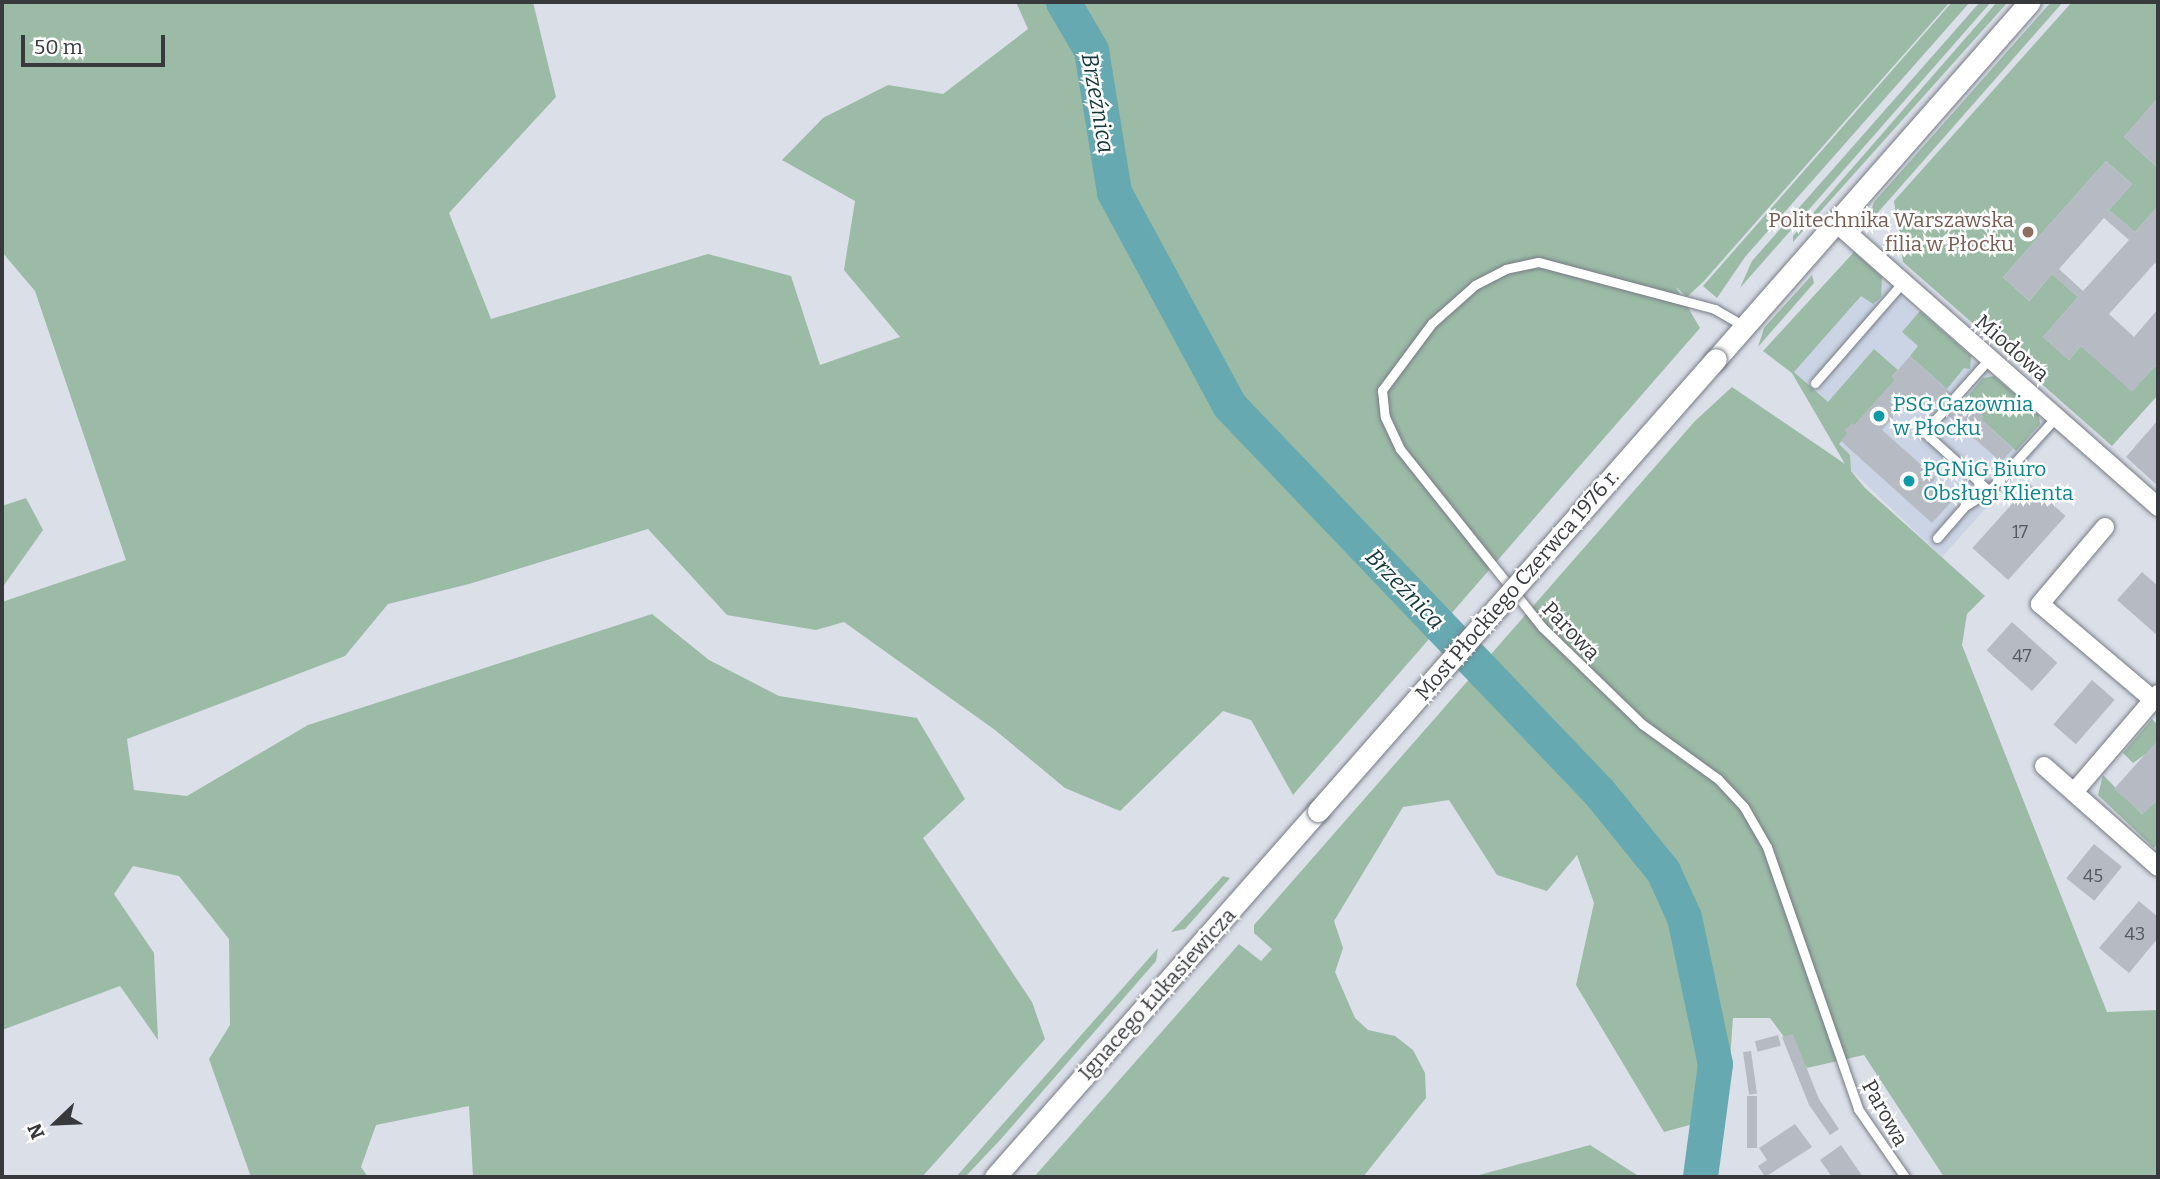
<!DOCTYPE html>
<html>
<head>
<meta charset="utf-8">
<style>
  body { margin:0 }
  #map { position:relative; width:2160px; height:1179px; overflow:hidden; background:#dadfe8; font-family:Bitter,serif }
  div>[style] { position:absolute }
  .built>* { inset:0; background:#cbd4e4 }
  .green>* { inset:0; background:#9cbba7 }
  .river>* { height:35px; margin:-17.5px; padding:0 17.5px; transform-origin:17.5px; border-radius:17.5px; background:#66a9b0 }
  .building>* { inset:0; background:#b5bac3; transform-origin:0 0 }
  .roads { filter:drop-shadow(0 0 2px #777b84) drop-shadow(0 0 2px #777b84) }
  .service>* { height:9px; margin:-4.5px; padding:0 4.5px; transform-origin:4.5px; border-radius:4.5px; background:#fff }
  .minor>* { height:18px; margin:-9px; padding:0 9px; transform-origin:9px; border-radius:9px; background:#fff }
  .tertiary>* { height:21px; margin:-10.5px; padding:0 10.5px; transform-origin:10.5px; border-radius:10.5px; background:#fff }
  .bridges { filter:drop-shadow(0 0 2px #777b84) drop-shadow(0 0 2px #777b84) }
  .tertiary-bridge>* { height:21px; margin:-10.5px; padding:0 10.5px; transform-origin:10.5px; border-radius:10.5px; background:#fff }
  .dots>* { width:19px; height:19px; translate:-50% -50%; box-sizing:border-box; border:4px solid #fff; border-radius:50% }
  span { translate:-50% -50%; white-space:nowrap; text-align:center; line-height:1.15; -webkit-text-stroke:5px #fff; paint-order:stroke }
  .number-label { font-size:18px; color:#56595e }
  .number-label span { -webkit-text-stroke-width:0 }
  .education-label { font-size:21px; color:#785e54 }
  .right { translate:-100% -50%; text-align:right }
  .street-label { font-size:21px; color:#37393c }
  .culture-label { font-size:21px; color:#0d838f }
  .left { translate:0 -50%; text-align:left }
  .water-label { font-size:23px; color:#15373a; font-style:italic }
  .frame { position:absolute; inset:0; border:4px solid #37393c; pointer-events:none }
  .north { position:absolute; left:21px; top:1088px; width:70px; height:70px; -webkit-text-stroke:5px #fff; paint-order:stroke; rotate:247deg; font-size:19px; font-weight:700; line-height:28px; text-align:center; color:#37393c }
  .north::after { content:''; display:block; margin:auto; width:24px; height:32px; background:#37393c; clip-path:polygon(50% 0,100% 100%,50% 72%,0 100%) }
  .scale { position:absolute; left:21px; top:35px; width:144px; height:32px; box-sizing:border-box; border:4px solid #37393c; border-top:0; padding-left:9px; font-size:21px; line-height:24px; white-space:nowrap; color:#37393c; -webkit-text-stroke:5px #fff; paint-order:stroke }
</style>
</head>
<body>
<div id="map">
  <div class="built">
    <div style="clip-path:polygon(1870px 271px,2054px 432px,1942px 557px,1847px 466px,1787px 365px)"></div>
  </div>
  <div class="green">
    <div style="clip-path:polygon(2px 2px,533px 2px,556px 97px,449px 213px,491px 319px,708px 254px,791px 276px,820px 365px,900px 337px,844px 270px,855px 201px,782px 160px,823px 118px,888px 85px,943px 94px,1028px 29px,1016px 2px,1950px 2px,1704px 281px,1687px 297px,1676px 287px,1700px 328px,1293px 795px,1251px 720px,1223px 711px,1120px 811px,1065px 788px,995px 730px,844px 622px,816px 630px,727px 615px,648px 529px,469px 584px,388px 604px,345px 656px,127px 739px,134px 790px,187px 796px,308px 725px,652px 614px,709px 660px,779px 696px,917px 718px,965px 799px,923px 838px,1032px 1002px,1045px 1039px,922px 1177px,473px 1177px,469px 1106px,376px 1125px,361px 1167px,368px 1177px,251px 1177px,209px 1059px,230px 1025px,229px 939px,179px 876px,133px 866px,114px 894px,154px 953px,158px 1040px,120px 986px,2px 1030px,2px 602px,126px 560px,35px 291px,2px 252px)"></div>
    <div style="clip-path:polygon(1952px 2px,1970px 2px,1745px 257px,1717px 298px,1703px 286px)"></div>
    <div style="clip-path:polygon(1980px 2px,1991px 2px,1740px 288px,1752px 261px)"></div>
    <div style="clip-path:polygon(1997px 2px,2008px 2px,1793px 242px,1793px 236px)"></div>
    <div style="clip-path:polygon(2051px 2px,2063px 2px,1866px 226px,1874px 202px)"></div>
    <div style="clip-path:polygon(2072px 2px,2158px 2px,2158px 98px,2124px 137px,2158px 168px,2158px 206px,2135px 232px,2109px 210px,2132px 184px,2106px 161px,2003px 277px,2029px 301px,2052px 274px,2078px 297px,2043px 337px,2069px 360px,2081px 346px,2132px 391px,2155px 366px,2158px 369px,2158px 395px,2112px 446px,1903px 262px,1894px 201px)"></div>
    <div style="clip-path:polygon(1854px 252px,1882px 277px,1881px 297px,1873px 304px,1861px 296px,1794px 372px,1828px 402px,1874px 349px,1898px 370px,1892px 376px,1895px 380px,1855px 425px,1845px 430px,1848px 433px,1839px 444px,1850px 455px,1851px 471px,1865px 488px,1985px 596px,1967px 614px,1962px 645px,2107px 1012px,2158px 1010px,2158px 1177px,1944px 1177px,1864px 1055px,1807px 1068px,1770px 1018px,1733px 1018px,1726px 1115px,1664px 1132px,1576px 985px,1594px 903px,1577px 855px,1547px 891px,1497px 875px,1449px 800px,1403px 807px,1334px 921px,1343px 948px,1335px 972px,1355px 1018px,1368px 1030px,1395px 1036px,1413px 1050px,1425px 1073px,1426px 1098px,1363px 1177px,1034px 1177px,1239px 944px,1261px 961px,1272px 949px,1254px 933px,1254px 925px,1695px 421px,1732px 387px,1845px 464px,1792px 373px,1763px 351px)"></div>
    <div style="clip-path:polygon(1812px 275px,1814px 283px,1758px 347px,1764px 328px)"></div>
    <div style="clip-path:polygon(1920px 311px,1971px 356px,1970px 369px,1964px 368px,1947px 389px,1910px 356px,1918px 346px,1902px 332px)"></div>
    <div style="clip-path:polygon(1994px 376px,2039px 415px,2040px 424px,2016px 451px,1981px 419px,1983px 416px,1962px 403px,1983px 378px)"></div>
    <div style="clip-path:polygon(26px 498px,43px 530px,2px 588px,2px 506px)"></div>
    <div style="clip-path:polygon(2152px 719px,2158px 725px,2158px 745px,2133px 763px,2123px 753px)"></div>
    <div style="clip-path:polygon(2103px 775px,2142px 814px,2158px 800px,2158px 844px,2154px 848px,2098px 795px)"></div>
    <div style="clip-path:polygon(1223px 876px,1230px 878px,1185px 929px,1171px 932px)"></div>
    <div style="clip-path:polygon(1158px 948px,1156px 961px,1001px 1139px,965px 1177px,956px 1177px)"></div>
    <div style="clip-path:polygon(1590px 1145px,1640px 1177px,1472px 1177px)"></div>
  </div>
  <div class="river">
    <div style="left:1063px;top:2px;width:56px;rotate:59.7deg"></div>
    <div style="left:1091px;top:50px;width:144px;rotate:80.8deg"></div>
    <div style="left:1114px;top:192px;width:242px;rotate:61.6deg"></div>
    <div style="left:1229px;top:405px;width:535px;rotate:46.29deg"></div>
    <div style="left:1599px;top:792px;width:102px;rotate:51deg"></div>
    <div style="left:1663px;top:871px;width:51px;rotate:65.5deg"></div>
    <div style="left:1684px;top:917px;width:150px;rotate:78.1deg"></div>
    <div style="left:1715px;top:1064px;width:114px;rotate:97.6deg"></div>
  </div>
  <div class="building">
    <div style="clip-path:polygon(2158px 98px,2158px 168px,2124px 137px)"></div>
    <div style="clip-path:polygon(evenodd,2106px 161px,2132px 184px,2109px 210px,2135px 232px,2158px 206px,2158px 266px,2155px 263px,2109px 314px,2134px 337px,2158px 309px,2158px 369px,2155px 366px,2132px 392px,2081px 346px,2069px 360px,2043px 337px,2078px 297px,2052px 274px,2029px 301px,2003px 277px,2106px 161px,2104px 218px,2129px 240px,2083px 291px,2059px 269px,2104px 218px)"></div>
    <div style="clip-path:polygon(1910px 356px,1973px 413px,1976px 410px,1983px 416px,1981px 419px,2013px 449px,2001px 462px,1934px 403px,1929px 409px,1913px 395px,1882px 430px,1936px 478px,1931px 484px,1951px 502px,1932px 523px,1841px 441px,1848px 433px,1845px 430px,1852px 423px,1855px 425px,1895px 380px,1892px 377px)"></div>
    <div style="clip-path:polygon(2158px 420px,2158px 486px,2126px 457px)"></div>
    <div style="left:2030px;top:484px;width:48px;height:86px;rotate:42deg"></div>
    <div style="clip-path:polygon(2142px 572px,2158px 586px,2158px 636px,2117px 600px)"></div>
    <div style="left:2012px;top:622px;width:61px;height:38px;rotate:42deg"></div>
    <div style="left:2092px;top:680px;width:30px;height:59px;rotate:41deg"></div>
    <div style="clip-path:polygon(2156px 742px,2158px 800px,2143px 814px,2114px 789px)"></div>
    <div style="left:2094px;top:844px;width:36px;height:44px;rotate:39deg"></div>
    <div style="clip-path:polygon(2139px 901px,2158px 917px,2158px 938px,2129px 973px,2099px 948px)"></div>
    <div style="clip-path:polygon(1793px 1034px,1819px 1099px,1839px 1129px,1830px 1135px,1809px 1105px,1782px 1037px)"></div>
    <div style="left:1778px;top:1035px;width:11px;height:24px;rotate:75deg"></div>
    <div style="left:1751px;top:1051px;width:43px;height:8px;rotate:82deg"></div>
    <div style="left:1747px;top:1096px;width:10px;height:52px"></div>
    <div style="clip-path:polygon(1795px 1124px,1812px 1147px,1765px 1177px,1758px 1166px,1767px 1160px,1759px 1148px)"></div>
    <div style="clip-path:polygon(1841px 1145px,1863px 1177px,1832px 1177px,1820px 1160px)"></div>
  </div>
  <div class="roads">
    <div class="service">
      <div style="left:1744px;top:326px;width:34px;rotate:-150deg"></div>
      <div style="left:1715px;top:309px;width:183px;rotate:-165.1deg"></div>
      <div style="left:1538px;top:262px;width:33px;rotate:168deg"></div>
      <div style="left:1506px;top:269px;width:35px;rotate:153deg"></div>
      <div style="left:1475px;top:285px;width:57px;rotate:138.5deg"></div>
      <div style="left:1432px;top:323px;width:84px;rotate:126.7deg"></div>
      <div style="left:1382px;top:390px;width:27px;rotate:84deg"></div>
      <div style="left:1385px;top:417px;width:35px;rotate:65deg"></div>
      <div style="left:1400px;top:449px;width:228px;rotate:51.4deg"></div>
      <div style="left:1542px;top:627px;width:139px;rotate:44.1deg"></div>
      <div style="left:1642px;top:724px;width:94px;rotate:35.9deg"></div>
      <div style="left:1718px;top:779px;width:38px;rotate:47deg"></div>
      <div style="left:1744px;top:807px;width:46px;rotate:60.1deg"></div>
      <div style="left:1767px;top:847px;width:277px;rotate:70.8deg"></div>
      <div style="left:1858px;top:1109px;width:83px;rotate:55.3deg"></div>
      <div style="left:1815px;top:383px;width:134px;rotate:-48.9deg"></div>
      <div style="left:1955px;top:397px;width:51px;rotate:-48.2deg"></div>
      <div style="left:1943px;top:411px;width:28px;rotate:132deg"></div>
      <div style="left:1924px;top:432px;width:88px;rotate:42.2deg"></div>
      <div style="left:1989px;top:491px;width:100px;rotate:-47.8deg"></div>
      <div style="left:1937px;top:538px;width:43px;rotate:-48.8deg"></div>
      <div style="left:1965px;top:506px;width:28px;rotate:-32deg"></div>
    </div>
    <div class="minor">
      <div style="left:1835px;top:222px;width:431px;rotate:41.4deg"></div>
      <div style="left:2105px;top:527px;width:101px;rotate:130.2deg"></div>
      <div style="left:2040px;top:604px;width:148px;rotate:40.3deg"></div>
      <div style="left:2044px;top:766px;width:152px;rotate:41.5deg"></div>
      <div style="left:2074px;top:792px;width:129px;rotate:-49.4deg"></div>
    </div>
    <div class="tertiary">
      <div style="left:1716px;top:359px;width:475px;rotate:-48.7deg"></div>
      <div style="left:995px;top:1177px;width:488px;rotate:-48.6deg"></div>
    </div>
  </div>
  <div class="bridges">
    <div class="tertiary-bridge">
      <div style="left:1318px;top:811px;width:602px;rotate:-48.64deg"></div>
    </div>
  </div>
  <div class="dots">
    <div style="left:2028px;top:232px;background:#8d6e63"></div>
    <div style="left:1879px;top:416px;background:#0f9aa8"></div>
    <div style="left:1909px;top:481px;background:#0f9aa8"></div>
  </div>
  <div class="number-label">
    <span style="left:2020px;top:532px">17</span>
    <span style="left:2022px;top:656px">47</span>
    <span style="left:2093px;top:876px">45</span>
    <span style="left:2135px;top:934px">43</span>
  </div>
  <div class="education-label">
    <span class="right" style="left:2014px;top:232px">Politechnika Warszawska<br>filia w Płocku</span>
  </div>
  <div class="street-label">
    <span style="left:2012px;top:348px;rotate:41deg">Miodowa</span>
    <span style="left:1517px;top:585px;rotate:-49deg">Most Płockiego Czerwca 1976 r.</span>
    <span style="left:1571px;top:631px;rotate:46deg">Parowa</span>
    <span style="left:1157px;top:994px;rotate:-48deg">Ignacego Łukasiewicza</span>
    <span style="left:1885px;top:1113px;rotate:61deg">Parowa</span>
  </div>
  <div class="culture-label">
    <span class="left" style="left:1893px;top:416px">PSG Gazownia<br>w Płocku</span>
    <span class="left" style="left:1923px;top:481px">PGNiG Biuro<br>Obsługi Klienta</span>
  </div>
  <div class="water-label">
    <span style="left:1098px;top:103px;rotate:80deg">Brzeźnica</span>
    <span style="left:1405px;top:589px;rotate:46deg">Brzeźnica</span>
  </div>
  <div class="frame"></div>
  <div class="north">N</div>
  <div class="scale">50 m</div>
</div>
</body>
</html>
